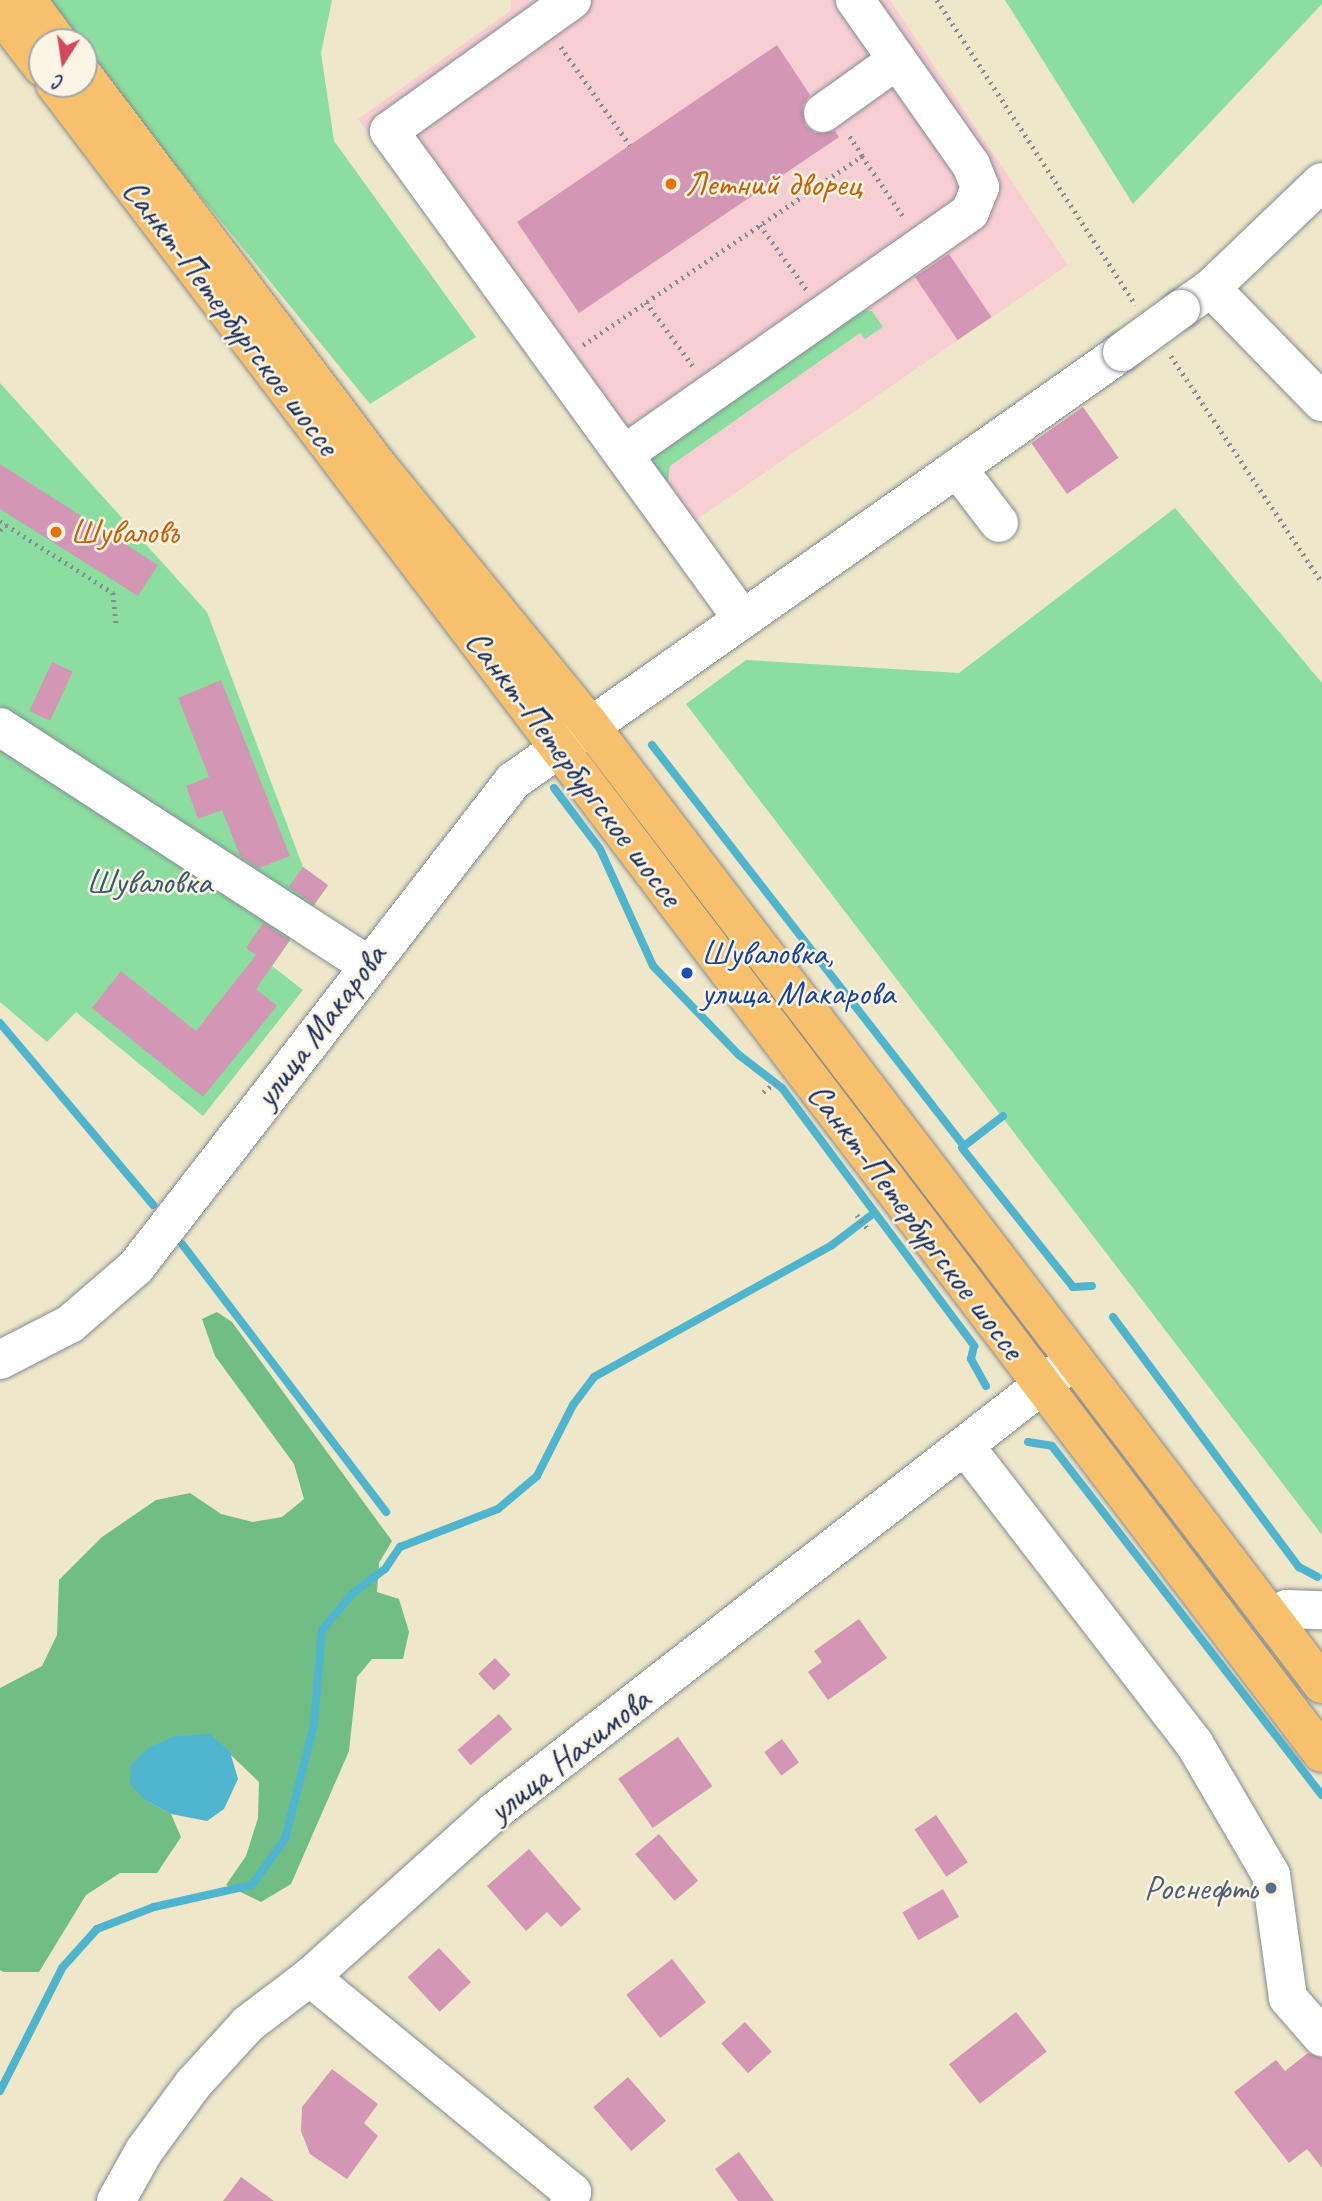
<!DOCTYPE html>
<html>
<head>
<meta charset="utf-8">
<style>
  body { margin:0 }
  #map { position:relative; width:1322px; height:2201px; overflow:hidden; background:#efe7c9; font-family:Caveat,sans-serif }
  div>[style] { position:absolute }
  .built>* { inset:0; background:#f7cfd2 }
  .green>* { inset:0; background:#8bde9f }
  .forest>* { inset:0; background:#70bd86 }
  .water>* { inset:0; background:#4fb4ce }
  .stream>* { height:8px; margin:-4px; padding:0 4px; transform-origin:4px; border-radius:4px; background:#4fb4ce }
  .building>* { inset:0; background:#d496b5; transform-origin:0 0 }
  .path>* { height:4.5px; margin-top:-2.25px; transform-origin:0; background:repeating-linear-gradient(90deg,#858b94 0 2px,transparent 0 7px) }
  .roads { filter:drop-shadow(0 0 2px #858b94) drop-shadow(0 0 2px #858b94) }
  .minor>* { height:38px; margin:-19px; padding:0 19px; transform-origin:19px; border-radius:19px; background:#fff }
  .major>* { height:38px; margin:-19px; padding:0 19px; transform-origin:19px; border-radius:19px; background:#f7c06c }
  .bridges { filter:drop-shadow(0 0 2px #858b94) drop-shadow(0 0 2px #858b94) }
  .minor-bridge>* { height:38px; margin:-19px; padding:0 19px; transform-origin:19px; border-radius:19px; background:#fff }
  .dots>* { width:19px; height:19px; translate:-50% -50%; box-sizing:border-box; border:4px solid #fcf5e5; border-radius:50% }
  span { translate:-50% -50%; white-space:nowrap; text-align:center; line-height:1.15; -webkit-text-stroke:5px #fcf5e5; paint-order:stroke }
  .food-label { font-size:35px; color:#c56008 }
  .left { translate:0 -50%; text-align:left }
  .street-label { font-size:35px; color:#1b2f5e }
  .park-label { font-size:35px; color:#375b6e }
  .transit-label { font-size:35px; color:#164399 }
  .service-label { font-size:35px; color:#4e5e75 }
  .right { translate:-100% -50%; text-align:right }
  .north { position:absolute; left:28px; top:28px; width:70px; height:70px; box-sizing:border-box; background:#fcf5e5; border:2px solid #a2a6af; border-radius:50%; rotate:192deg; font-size:19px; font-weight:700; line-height:28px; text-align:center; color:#1b2f5e }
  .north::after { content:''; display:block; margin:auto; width:24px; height:32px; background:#d1495b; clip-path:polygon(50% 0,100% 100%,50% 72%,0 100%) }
</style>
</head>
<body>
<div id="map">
  <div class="built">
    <div style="clip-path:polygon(511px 0,890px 0,1068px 265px,662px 543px,358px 119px,511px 10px)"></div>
  </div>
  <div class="green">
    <div style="clip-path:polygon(48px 0,332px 0,321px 53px,334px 141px,476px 337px,370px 404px,172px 161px)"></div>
    <div style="clip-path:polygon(1005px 0,1322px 0,1322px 4px,1133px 204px)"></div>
    <div style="clip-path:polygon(864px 310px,872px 311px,883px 327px,865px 339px,860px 333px,670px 466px,668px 481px,664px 484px,650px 466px,652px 458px)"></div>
    <div style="clip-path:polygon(0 383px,207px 612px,303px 867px,328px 885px,272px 966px,303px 990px,203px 1116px,76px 1012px,47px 1042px,0 1002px)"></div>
    <div style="clip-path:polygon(1175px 508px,1322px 683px,1322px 1535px,686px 704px,746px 660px,959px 673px)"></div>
  </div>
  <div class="forest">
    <div style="clip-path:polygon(217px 1312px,232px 1322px,392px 1541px,379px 1563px,377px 1592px,399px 1599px,409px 1632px,403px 1659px,372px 1659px,357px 1677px,349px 1751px,291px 1884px,261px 1902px,226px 1885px,246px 1856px,258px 1818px,259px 1782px,210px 1735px,145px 1800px,171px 1814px,181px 1837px,157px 1873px,120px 1873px,86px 1895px,39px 1972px,4px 1972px,0 1970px,0 1688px,42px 1666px,57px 1635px,59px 1580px,102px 1537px,156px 1500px,190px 1493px,221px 1514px,253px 1522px,282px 1517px,304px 1499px,294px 1464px,215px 1356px,202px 1319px)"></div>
  </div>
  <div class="water">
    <div style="clip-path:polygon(210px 1734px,230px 1752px,238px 1779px,224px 1809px,207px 1821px,171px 1814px,145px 1800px,130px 1784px,131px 1765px,148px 1748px,175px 1736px)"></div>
  </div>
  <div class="stream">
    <div style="left:652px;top:745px;width:508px;rotate:52.12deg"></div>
    <div style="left:964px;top:1146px;width:49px;rotate:-37.6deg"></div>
    <div style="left:554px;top:788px;width:76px;rotate:53deg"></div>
    <div style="left:600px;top:849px;width:128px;rotate:65.6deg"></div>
    <div style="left:653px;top:966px;width:124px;rotate:46deg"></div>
    <div style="left:739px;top:1055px;width:54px;rotate:37.5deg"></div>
    <div style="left:782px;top:1088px;width:322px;rotate:53.3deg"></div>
    <div style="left:974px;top:1346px;width:13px;rotate:103deg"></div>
    <div style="left:971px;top:1359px;width:31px;rotate:61deg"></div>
    <div style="left:0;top:1023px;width:238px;rotate:49.9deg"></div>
    <div style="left:962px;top:1148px;width:178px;rotate:51.4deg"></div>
    <div style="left:1073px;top:1287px;width:19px;rotate:-3deg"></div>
    <div style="left:182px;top:1244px;width:337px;rotate:52.7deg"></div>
    <div style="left:1113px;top:1317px;width:312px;rotate:53.4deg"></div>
    <div style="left:1299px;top:1567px;width:21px;rotate:28deg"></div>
    <div style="left:1028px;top:1442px;width:24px;rotate:9deg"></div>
    <div style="left:1052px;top:1446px;width:441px;rotate:52.3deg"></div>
    <div style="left:0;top:2091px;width:138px;rotate:-63.2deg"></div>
    <div style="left:62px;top:1968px;width:52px;rotate:-48.1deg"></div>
    <div style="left:97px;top:1929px;width:61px;rotate:-21.1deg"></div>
    <div style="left:154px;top:1907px;width:100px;rotate:-12.7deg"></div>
    <div style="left:252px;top:1885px;width:57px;rotate:-54.3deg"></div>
    <div style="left:285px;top:1839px;width:119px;rotate:-75.8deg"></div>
    <div style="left:314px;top:1724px;width:94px;rotate:-85.1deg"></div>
    <div style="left:322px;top:1630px;width:48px;rotate:-50deg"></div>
    <div style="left:353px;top:1593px;width:40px;rotate:-37deg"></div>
    <div style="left:385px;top:1569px;width:27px;rotate:-56deg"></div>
    <div style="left:400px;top:1547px;width:105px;rotate:-21.2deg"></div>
    <div style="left:498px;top:1509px;width:51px;rotate:-40.2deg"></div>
    <div style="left:537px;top:1476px;width:80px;rotate:-63.1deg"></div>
    <div style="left:573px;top:1405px;width:35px;rotate:-53deg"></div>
    <div style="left:594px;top:1377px;width:272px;rotate:-29deg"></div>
    <div style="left:832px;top:1245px;width:53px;rotate:-37.3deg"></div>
  </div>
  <div class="building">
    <div style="clip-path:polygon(777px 45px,810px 95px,803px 105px,805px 125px,815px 133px,835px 131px,839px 137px,579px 313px,517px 222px)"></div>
    <div style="left:949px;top:254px;width:76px;height:41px;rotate:56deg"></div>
    <div style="left:1083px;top:407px;width:62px;height:63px;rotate:55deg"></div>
    <div style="clip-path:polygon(0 464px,158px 565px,138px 596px,0 509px)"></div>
    <div style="left:52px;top:662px;width:23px;height:54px;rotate:25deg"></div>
    <div style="clip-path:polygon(221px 680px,290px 856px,259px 868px,240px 856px,222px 810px,198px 819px,186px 786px,209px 777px,178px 698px)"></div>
    <div style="left:303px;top:867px;width:31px;height:24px;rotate:36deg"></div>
    <div style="clip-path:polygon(263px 923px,290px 940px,256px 989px,277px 1006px,203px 1097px,92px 1008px,121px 971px,196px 1031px,256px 955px,246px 948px)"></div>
    <div style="clip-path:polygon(859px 1619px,887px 1658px,828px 1700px,808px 1672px,822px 1662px,814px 1651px)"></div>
    <div style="left:495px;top:1658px;width:23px;height:23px;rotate:47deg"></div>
    <div style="left:499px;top:1714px;width:20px;height:55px;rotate:49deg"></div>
    <div style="left:678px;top:1737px;width:60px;height:73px;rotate:55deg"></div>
    <div style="left:782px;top:1739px;width:29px;height:22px;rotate:54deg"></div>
    <div style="left:936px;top:1815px;width:57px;height:26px;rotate:56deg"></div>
    <div style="left:659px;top:1834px;width:61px;height:31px;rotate:50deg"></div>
    <div style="clip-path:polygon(529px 1849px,581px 1909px,561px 1927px,547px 1912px,526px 1931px,487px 1886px)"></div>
    <div style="left:943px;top:1889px;width:32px;height:47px;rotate:60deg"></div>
    <div style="left:439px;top:1948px;width:47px;height:43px;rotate:47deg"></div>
    <div style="left:672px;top:1959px;width:55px;height:58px;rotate:52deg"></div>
    <div style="left:1016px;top:2012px;width:50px;height:85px;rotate:52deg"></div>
    <div style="left:745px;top:2022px;width:40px;height:32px;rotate:48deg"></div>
    <div style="clip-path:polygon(1308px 2053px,1322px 2058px,1322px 2168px,1307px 2149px,1289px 2163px,1234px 2092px,1276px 2060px,1285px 2071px)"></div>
    <div style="clip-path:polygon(332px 2069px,378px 2104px,364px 2123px,378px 2136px,347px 2179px,310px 2154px,301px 2131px,302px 2107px)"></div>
    <div style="left:628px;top:2077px;width:58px;height:46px;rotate:49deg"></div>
    <div style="clip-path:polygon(739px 2152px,774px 2201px,738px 2201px,715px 2169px)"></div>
    <div style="clip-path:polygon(241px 2177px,274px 2201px,223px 2201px)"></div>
  </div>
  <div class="path">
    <div style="left:937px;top:0;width:364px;rotate:56.9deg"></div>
    <div style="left:561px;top:47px;width:120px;rotate:54.9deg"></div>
    <div style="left:862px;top:156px;width:76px;rotate:55.7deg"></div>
    <div style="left:760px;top:225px;width:80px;rotate:54.1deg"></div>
    <div style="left:646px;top:302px;width:79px;rotate:53.7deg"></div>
    <div style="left:583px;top:345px;width:337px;rotate:-34.1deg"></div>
    <div style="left:862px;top:156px;width:27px;rotate:-123deg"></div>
    <div style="left:1171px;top:356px;width:272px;rotate:56.3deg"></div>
    <div style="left:0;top:521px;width:7px;rotate:34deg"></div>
    <div style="left:0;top:530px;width:8px;rotate:-40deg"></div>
    <div style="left:6px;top:525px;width:127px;rotate:32.4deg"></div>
    <div style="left:113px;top:593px;width:30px;rotate:84deg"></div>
    <div style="left:763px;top:1092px;width:15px;rotate:-37deg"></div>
    <div style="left:857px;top:1215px;width:16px;rotate:52deg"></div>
  </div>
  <div class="roads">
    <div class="minor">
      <div style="left:572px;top:0;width:225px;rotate:144.4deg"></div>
      <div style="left:389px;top:131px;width:600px;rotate:54.08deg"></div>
      <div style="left:823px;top:113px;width:91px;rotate:-35.6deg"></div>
      <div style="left:1211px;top:288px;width:159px;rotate:45.8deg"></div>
      <div style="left:1181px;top:309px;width:37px;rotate:-35deg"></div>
      <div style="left:1211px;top:288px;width:153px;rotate:-43.7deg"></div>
      <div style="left:626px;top:453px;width:420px;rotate:-35deg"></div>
      <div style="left:970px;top:212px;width:27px;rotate:-68deg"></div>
      <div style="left:980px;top:187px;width:24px;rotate:-112deg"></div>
      <div style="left:971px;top:165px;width:202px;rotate:-125.1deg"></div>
      <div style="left:957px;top:468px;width:69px;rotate:52.6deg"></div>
      <div style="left:0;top:727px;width:437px;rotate:32.9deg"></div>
      <div style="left:0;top:1360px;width:79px;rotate:-27.2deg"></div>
      <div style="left:70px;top:1324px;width:87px;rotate:-40.8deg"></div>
      <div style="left:136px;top:1267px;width:615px;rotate:-52.2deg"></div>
      <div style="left:513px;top:781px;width:745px;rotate:-35.16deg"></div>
      <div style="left:965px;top:1446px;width:375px;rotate:52.4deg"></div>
      <div style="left:1194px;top:1743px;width:153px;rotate:59.7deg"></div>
      <div style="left:1271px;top:1875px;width:124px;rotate:82.1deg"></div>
      <div style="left:1288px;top:1998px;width:52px;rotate:48.9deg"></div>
      <div style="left:1271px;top:1616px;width:17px;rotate:-24deg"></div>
      <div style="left:1287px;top:1609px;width:35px;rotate:2deg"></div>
      <div style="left:310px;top:1977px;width:339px;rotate:39.4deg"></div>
      <div style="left:572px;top:2192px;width:9px;rotate:108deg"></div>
      <div style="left:116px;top:2201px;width:57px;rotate:-60.8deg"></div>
      <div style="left:144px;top:2151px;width:84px;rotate:-53.7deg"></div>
      <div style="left:194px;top:2083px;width:80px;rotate:-47.5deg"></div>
      <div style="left:248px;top:2024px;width:78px;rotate:-37.2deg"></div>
      <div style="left:310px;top:1977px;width:249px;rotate:-41.9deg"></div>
      <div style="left:495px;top:1811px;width:728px;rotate:-37.91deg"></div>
    </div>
    <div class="major">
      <div style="left:27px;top:0;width:52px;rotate:53.6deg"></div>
      <div style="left:0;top:12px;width:69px;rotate:52.6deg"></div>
      <div style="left:84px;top:76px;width:488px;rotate:53deg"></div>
      <div style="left:378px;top:466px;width:333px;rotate:50.7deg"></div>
      <div style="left:589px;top:724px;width:1208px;rotate:52.64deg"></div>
      <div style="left:55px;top:84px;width:2095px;rotate:52.8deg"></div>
    </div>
  </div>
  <div class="bridges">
    <div class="minor-bridge">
      <div style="left:1122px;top:352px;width:73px;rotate:-36.1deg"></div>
    </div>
  </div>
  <div class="dots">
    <div style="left:671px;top:184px;background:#e8710a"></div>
    <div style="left:56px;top:532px;background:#e8710a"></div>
    <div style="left:687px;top:973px;background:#1a4fb4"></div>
    <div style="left:1271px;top:1888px;background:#5c6f8a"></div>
  </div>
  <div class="food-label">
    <span class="left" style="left:685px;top:184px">Летний дворец</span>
    <span class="left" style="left:70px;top:532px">Шуваловъ</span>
  </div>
  <div class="street-label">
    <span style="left:231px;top:317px;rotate:53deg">Санкт-Петербургское шоссе</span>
    <span style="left:574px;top:768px;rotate:53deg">Санкт-Петербургское шоссе</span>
    <span style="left:320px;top:1026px;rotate:-53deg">улица Макарова</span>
    <span style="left:916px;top:1221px;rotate:53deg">Санкт-Петербургское шоссе</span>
    <span style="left:569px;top:1755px;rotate:-38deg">улица Нахимова</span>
  </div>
  <div class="park-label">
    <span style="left:149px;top:882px">Шуваловка</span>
  </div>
  <div class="transit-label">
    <span class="left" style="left:701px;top:973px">Шуваловка,<br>улица Макарова</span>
  </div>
  <div class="service-label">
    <span class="right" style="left:1257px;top:1888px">Роснефть</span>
  </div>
  <div class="north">С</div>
</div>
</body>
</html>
